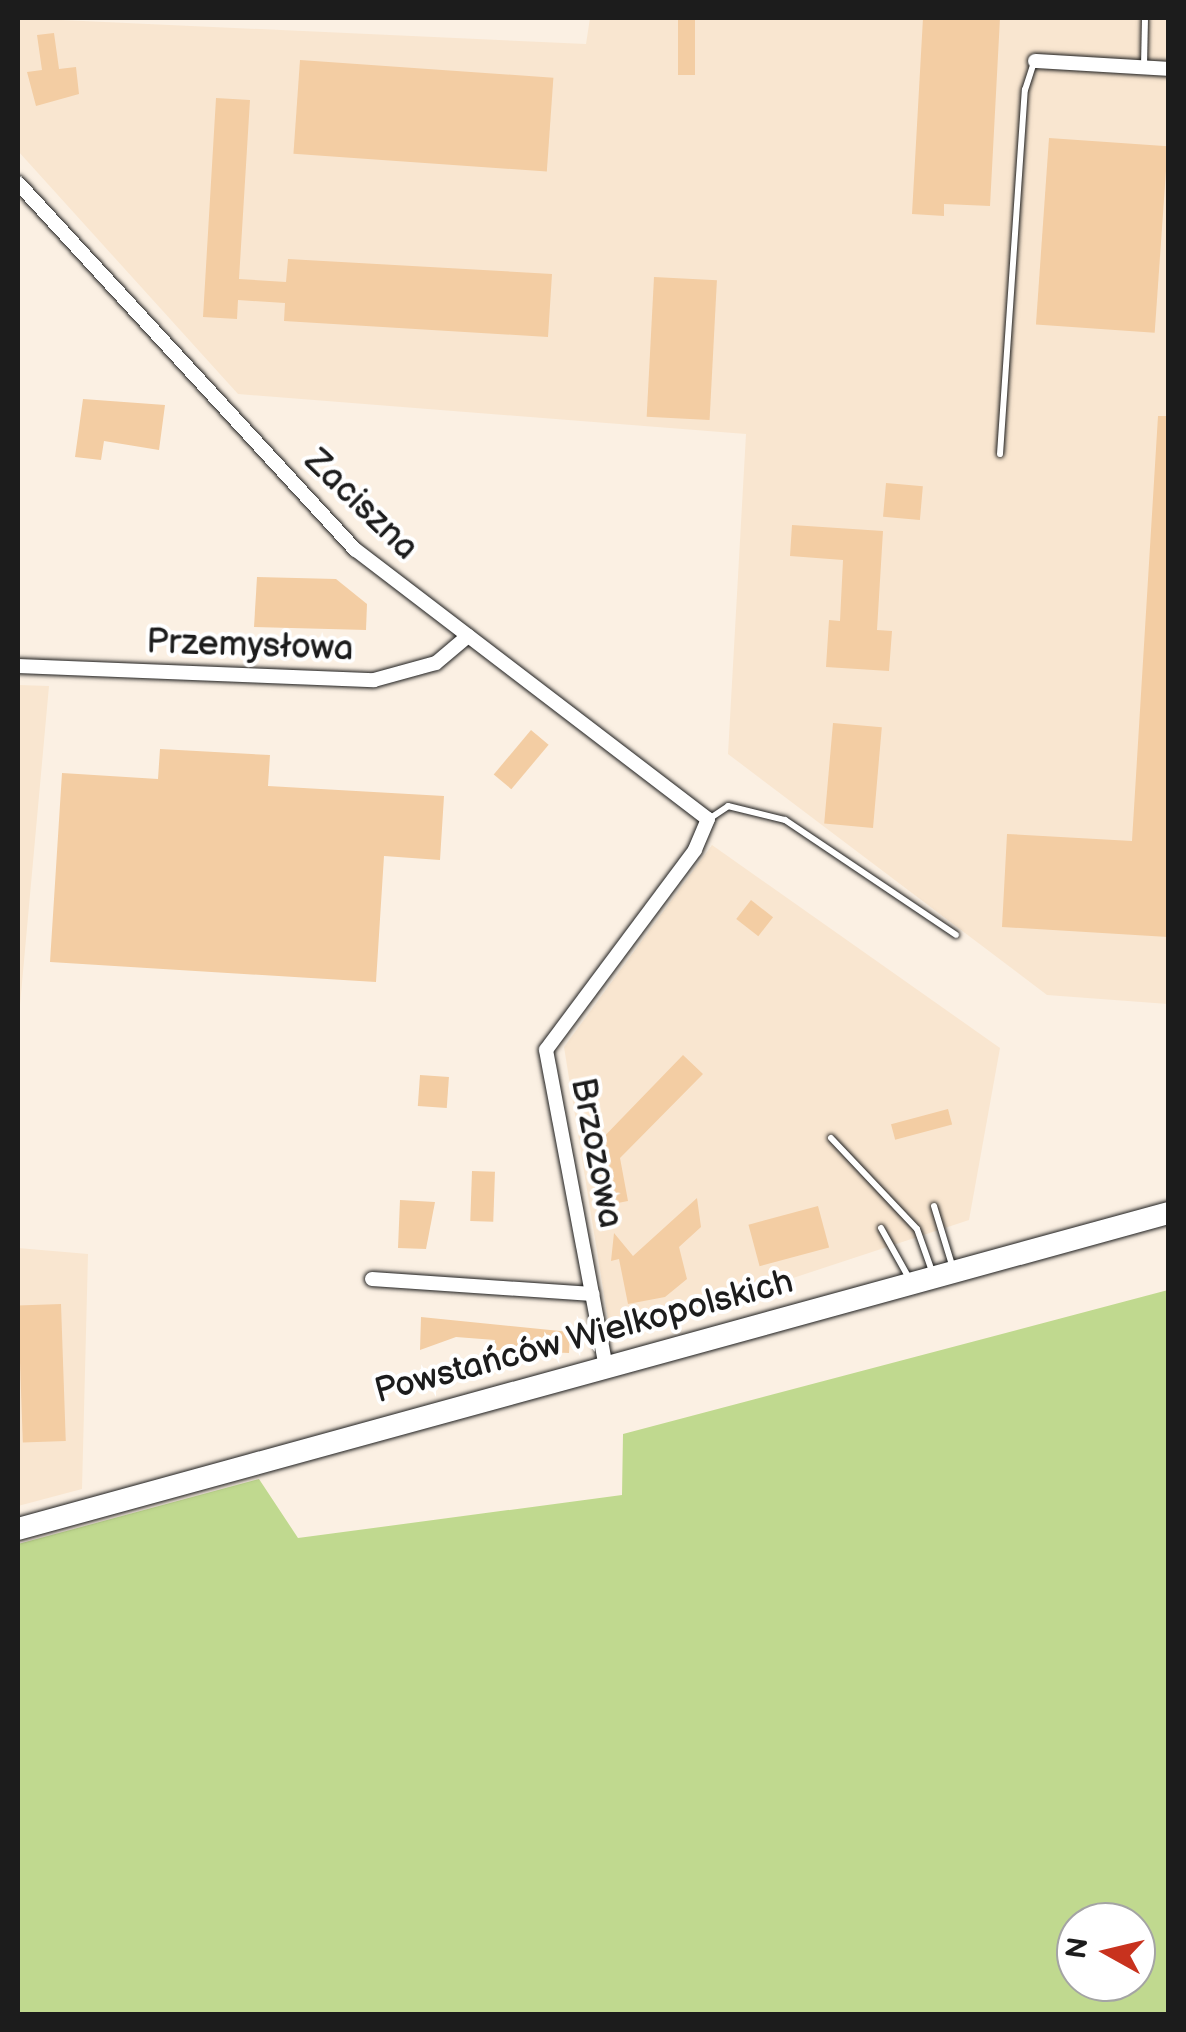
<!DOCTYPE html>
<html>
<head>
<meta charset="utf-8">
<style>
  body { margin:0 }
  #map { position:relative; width:1186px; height:2032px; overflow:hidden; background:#fbf0e3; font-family:"Balsamiq Sans",sans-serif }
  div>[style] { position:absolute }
  .built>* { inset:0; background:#f9e6d0 }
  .green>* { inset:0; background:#c0d98f }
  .building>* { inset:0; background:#f3cda3; transform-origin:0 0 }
  .roads { filter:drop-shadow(0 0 2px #1c1c1c) drop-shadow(0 0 2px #1c1c1c) }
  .lane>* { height:6px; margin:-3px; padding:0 3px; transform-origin:3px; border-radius:3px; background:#fff }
  .street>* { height:14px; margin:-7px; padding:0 7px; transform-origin:7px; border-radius:7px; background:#fff }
  .primary>* { height:22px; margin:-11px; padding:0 11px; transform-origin:11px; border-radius:11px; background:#fff }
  span { translate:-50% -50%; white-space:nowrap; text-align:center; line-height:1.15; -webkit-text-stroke:8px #fff; paint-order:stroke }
  .street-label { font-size:35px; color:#1c1c1c }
  .frame { position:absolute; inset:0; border:20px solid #1c1c1c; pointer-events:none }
  .north { position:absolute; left:1056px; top:1902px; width:100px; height:100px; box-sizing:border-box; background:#fff; border:2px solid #a4a4a4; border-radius:50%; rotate:278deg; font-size:28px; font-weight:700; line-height:40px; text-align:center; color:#1c1c1c }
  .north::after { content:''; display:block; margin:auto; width:35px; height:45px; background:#c8321e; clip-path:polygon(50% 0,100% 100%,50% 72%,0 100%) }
</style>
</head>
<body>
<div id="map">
  <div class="built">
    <div style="clip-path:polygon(18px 18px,586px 44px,590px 18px,1168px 18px,1168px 1004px,1047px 995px,728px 754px,746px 434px,238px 394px,18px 151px)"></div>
    <div style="clip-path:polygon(18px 685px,49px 686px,18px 1027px)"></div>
    <div style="clip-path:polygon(712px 845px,1000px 1048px,969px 1220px,611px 1338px,564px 1047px)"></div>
    <div style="clip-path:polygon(18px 1248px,88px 1254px,82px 1489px,18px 1506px)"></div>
  </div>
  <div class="green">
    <div style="clip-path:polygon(evenodd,1168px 1290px,1168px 2014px,18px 2014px,18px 1544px,259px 1479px,298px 1538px,622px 1495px,623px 1434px,1168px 1290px,1076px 1922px,1136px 1922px,1136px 1982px,1076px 1982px,1076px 1922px)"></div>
  </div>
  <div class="building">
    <div style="left:678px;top:18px;width:17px;height:57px"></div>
    <div style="clip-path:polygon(923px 18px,1000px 18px,990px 206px,944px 204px,944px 216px,912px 214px)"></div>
    <div style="clip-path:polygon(54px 33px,59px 69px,76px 67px,79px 94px,36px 106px,27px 72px,42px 70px,37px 35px)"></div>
    <div style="left:300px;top:60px;width:254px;height:94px;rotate:4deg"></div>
    <div style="clip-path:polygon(216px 98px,250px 100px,239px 279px,286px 282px,288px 259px,552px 274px,548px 337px,284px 321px,285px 303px,238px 300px,237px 319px,203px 317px)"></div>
    <div style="left:1049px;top:138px;width:119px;height:187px;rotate:4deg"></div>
    <div style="left:654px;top:277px;width:63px;height:140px;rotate:3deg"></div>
    <div style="clip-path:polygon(83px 399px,165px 405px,159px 450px,104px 441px,101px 460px,75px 457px)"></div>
    <div style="clip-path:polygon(1158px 416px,1168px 416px,1168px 937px,1002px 927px,1007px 834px,1132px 841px)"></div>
    <div style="left:886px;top:483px;width:37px;height:34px;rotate:5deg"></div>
    <div style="clip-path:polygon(792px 525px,883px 531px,877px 630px,892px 631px,889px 671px,826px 667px,829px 620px,840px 621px,843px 560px,790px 556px)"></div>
    <div style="clip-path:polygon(257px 577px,336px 579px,367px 604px,366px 630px,254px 627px)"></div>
    <div style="left:833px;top:723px;width:49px;height:101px;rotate:5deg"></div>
    <div style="left:531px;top:730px;width:23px;height:58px;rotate:40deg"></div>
    <div style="clip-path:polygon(160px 749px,270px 755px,268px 786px,444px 796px,440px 860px,384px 856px,376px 982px,50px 962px,62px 773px,158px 779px)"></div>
    <div style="left:751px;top:900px;width:28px;height:24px;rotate:38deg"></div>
    <div style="clip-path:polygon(683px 1055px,703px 1074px,620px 1158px,628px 1201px,597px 1207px,590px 1163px,608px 1159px,594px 1147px)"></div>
    <div style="left:420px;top:1075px;width:29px;height:31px;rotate:4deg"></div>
    <div style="left:948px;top:1109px;width:16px;height:59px;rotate:75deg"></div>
    <div style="left:472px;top:1171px;width:23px;height:50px;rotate:2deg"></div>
    <div style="clip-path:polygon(697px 1198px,701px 1227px,679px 1247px,687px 1279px,665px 1297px,628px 1304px,619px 1259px,611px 1261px,614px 1233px,633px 1256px)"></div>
    <div style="clip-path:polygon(400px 1200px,435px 1202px,426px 1249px,398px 1248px)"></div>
    <div style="left:818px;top:1206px;width:43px;height:72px;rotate:75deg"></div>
    <div style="left:61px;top:1304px;width:137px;height:43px;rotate:88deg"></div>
    <div style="clip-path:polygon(421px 1317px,570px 1332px,569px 1353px,494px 1350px,495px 1340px,456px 1337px,420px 1350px)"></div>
  </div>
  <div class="roads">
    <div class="lane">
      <div style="left:1144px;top:66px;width:48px;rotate:-88.8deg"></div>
      <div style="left:1000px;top:454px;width:365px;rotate:-86.1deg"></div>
      <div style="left:1025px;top:90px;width:29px;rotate:-72deg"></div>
      <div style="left:709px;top:819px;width:23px;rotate:-34deg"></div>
      <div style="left:728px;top:806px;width:59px;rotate:13.8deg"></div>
      <div style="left:785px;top:820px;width:206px;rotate:33.9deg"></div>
      <div style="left:831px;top:1138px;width:125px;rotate:46.6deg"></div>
      <div style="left:917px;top:1229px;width:48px;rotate:70.4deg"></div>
      <div style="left:934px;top:1206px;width:62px;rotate:73deg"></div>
      <div style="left:881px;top:1228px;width:57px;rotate:60.8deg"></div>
    </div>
    <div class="street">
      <div style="left:1035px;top:61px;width:133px;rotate:3.4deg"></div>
      <div style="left:18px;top:183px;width:499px;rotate:47.4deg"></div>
      <div style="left:356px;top:550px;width:443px;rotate:37.4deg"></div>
      <div style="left:708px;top:819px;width:34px;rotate:113deg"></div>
      <div style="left:695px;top:850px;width:249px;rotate:126.7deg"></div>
      <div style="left:546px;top:1050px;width:323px;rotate:79.3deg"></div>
      <div style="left:18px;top:666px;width:356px;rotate:2.3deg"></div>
      <div style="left:374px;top:680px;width:64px;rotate:-15.3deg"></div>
      <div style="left:436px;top:663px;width:42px;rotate:-40.2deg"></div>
      <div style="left:372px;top:1279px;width:221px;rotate:3.9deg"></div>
    </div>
    <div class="primary">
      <div style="left:18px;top:1529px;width:1193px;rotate:-15.36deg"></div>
    </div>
  </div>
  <div class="street-label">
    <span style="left:361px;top:505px;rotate:44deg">Zaciszna</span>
    <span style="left:250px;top:646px;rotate:2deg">Przemysłowa</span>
    <span style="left:596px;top:1153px;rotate:79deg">Brzozowa</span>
    <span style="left:584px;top:1337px;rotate:-15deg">Powstańców Wielkopolskich</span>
  </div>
  <div class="frame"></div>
  <div class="north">N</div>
</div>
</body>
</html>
